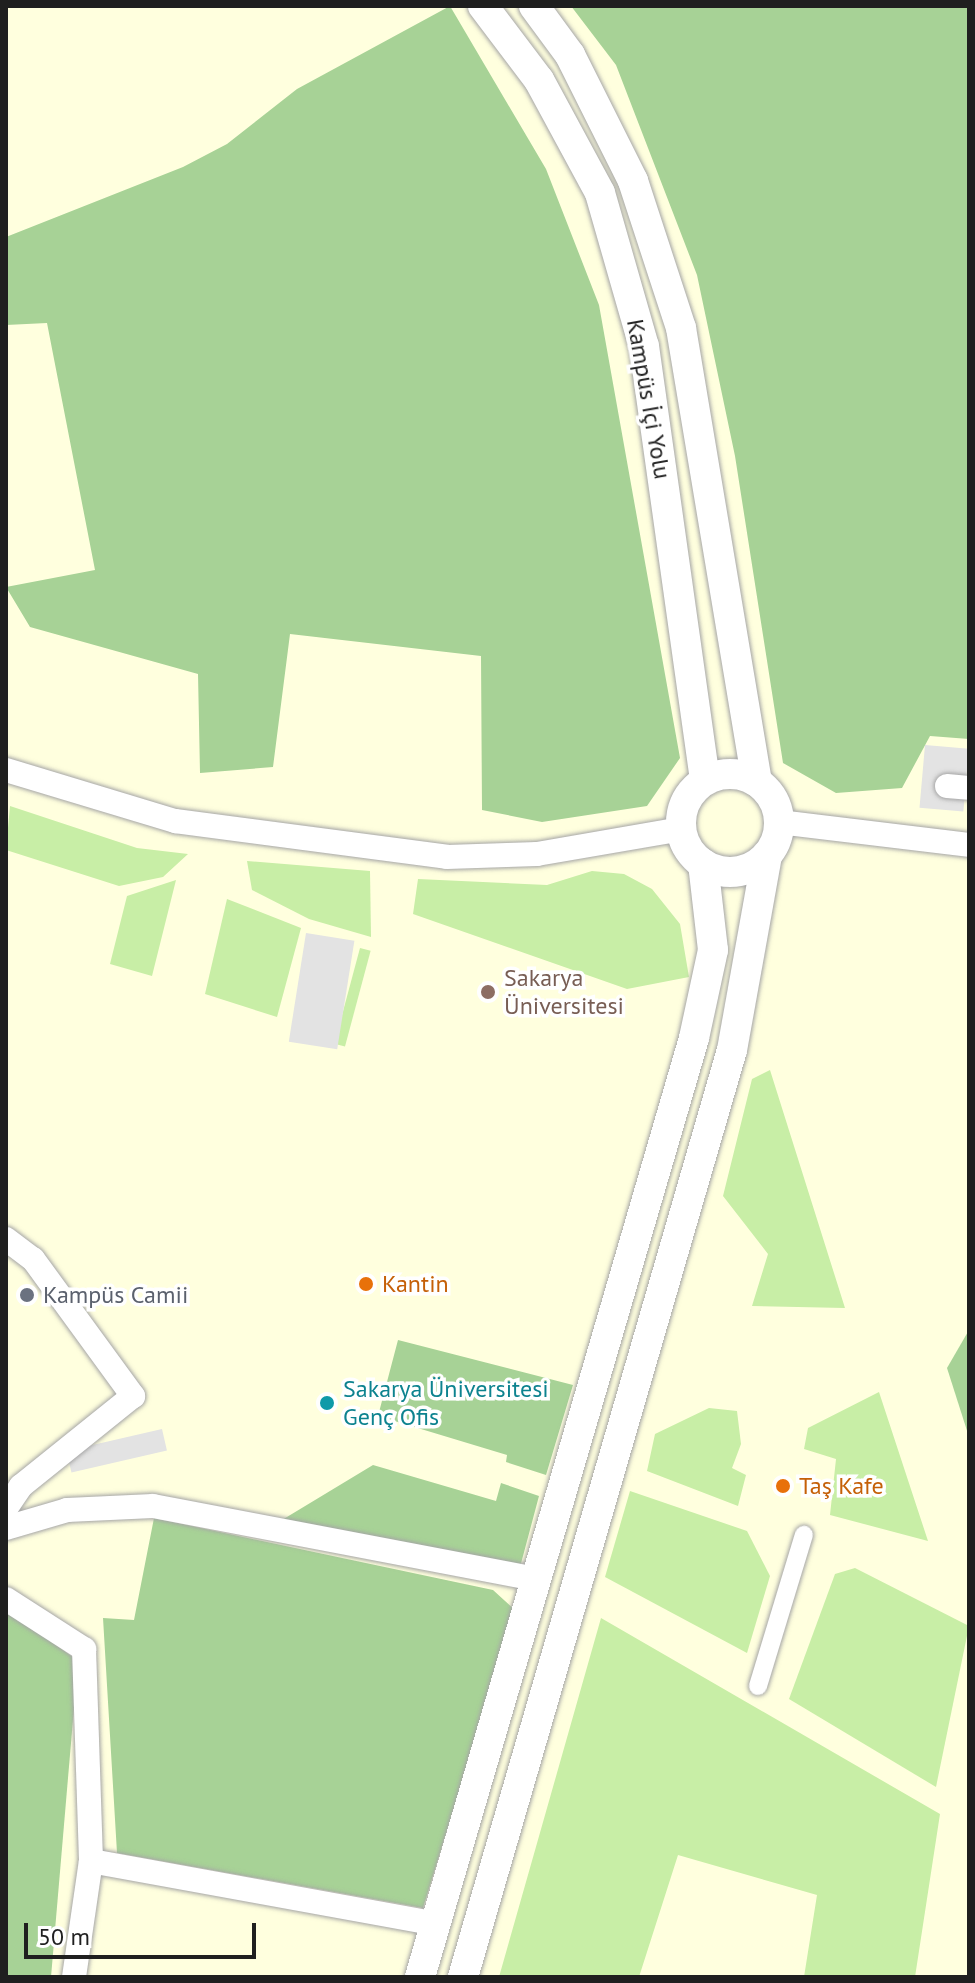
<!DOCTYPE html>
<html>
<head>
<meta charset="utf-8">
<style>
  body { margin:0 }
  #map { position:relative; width:975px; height:1983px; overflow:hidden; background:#f0ece4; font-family:"PT Sans",sans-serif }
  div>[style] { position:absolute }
  .education>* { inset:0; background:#ffffde; transform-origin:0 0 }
  .grass>* { inset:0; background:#c8eea6; transform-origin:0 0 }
  .forest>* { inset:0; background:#a7d296 }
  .parking>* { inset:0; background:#e3e3e3; transform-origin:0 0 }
  .roads { filter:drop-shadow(0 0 2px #a6a6a6) drop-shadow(0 0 2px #a6a6a6) }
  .pedestrian>* { height:18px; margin:-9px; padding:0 9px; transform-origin:9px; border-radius:9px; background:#fff }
  .minor>* { height:24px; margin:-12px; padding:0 12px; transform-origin:12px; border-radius:12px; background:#fff }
  .tertiary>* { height:30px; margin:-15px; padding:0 15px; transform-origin:15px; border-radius:15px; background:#fff }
  .tertiary>.ring { margin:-15px; padding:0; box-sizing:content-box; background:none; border:30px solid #fff; border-radius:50% }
  .dots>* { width:22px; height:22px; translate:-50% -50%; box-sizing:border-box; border:4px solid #fff; border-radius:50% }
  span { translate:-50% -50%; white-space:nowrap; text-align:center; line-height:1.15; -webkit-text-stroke:7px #fff; paint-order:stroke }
  .street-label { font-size:24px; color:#1f1f1f }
  .education-label { font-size:24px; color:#785e54 }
  .left { translate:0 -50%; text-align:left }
  .food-label { font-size:24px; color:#c56008 }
  .worship-label { font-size:24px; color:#5b616d }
  .culture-label { font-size:24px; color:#0d838f }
  .frame { position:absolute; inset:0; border:8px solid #1f1f1f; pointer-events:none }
  .scale { position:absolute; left:24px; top:1923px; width:232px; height:36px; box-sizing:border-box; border:4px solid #1f1f1f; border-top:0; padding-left:10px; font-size:24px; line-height:28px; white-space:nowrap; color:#1f1f1f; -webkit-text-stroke:6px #fff; paint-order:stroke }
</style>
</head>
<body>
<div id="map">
  <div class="education">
    <div style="left:6px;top:6px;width:963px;height:1971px"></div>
  </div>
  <div class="grass">
    <div style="clip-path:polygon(10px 806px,137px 848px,188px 854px,163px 877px,119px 886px,6px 850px)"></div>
    <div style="clip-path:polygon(247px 861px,370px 871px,371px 937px,309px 919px,252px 890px)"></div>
    <div style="clip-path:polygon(592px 871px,624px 874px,652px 889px,680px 924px,689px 977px,627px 989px,413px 914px,418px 879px,547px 885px)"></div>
    <div style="clip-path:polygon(176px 880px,152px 976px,110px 964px,127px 896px)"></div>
    <div style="clip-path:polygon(227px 899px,301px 928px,277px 1017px,205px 994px)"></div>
    <div style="left:360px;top:948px;width:11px;height:99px;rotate:15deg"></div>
    <div style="clip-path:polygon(770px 1070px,845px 1308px,752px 1306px,768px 1254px,723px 1196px,752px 1079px)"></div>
    <div style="clip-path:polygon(879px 1392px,928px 1541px,830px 1515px,836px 1459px,804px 1449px,808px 1428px)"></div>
    <div style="clip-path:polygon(709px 1408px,737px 1411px,741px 1444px,732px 1468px,746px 1475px,738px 1506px,647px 1471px,655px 1434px)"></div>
    <div style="clip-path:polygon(630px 1491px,747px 1531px,770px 1576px,747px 1653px,605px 1577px)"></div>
    <div style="clip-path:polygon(855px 1568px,969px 1626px,936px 1787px,789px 1699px,835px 1574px)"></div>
    <div style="clip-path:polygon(601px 1618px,940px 1814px,915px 1977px,804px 1977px,817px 1895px,678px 1855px,639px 1977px,499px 1977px)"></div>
  </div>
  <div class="forest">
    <div style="clip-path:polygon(450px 6px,546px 169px,599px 305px,680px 758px,647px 806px,542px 822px,482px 810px,481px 656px,290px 634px,273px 767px,200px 773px,198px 674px,30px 627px,6px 587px,95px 570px,47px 323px,6px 325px,6px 237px,183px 167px,227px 144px,297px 89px)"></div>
    <div style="clip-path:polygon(571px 6px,969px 6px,969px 739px,930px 736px,902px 788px,836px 793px,783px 763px,735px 456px,697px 275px,616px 65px)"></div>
    <div style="clip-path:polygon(969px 1330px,969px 1437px,947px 1368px)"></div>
    <div style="clip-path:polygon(398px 1340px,573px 1385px,546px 1475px,506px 1462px,507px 1455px,378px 1416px)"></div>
    <div style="clip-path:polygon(373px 1465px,496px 1501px,501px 1483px,539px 1496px,519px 1571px,277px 1523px)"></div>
    <div style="clip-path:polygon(154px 1518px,493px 1590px,515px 1610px,423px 1908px,117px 1853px,103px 1618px,134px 1620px)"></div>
    <div style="clip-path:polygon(6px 1608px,78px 1661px,51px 1977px,6px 1977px)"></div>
  </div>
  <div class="parking">
    <div style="left:925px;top:745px;width:44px;height:63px;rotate:5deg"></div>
    <div style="left:306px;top:933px;width:49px;height:110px;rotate:9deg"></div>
    <div style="left:162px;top:1429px;width:22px;height:98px;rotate:77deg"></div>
  </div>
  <div class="roads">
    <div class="pedestrian">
      <div style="left:758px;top:1686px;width:158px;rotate:-73.1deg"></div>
    </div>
    <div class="minor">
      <div style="left:6px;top:770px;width:177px;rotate:16.8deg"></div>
      <div style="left:175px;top:821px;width:274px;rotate:7.5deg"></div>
      <div style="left:447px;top:857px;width:90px;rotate:-1.9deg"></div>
      <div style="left:537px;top:854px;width:146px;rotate:-9.8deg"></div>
      <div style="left:947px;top:786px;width:22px;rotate:5deg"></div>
      <div style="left:779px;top:822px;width:191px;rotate:6.9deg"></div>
      <div style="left:6px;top:1239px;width:34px;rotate:37deg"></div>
      <div style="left:33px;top:1259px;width:170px;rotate:53.9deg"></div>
      <div style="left:133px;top:1396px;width:144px;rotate:141.2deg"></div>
      <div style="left:21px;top:1486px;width:27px;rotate:124deg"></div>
      <div style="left:6px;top:1528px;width:64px;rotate:-16.4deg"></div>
      <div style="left:67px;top:1510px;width:86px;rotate:-2.7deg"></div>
      <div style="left:153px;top:1506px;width:389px;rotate:10.8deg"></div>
      <div style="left:6px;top:1599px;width:93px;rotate:32.7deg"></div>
      <div style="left:84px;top:1649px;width:212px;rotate:88.1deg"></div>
      <div style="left:91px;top:1861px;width:352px;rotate:10.3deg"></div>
      <div style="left:74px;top:1977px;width:117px;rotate:-81.7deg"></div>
    </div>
    <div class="tertiary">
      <div style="left:483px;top:6px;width:93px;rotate:52.9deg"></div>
      <div style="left:539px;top:80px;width:128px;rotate:61.6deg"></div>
      <div style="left:600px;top:193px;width:159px;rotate:74deg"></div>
      <div style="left:644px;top:346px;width:438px;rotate:82deg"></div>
      <div style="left:534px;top:6px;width:61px;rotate:53.7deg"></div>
      <div style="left:570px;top:55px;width:141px;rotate:63.4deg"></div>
      <div style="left:633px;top:181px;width:155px;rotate:71.9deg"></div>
      <div style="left:681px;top:328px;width:460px;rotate:80.5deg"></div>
      <div class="ring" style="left:681px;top:774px;width:68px;height:68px"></div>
      <div style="left:420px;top:1977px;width:978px;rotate:-73.73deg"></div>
      <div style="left:694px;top:1038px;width:90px;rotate:-77.8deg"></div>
      <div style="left:713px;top:950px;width:87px;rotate:-96.6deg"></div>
      <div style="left:463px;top:1977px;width:965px;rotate:-73.82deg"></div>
      <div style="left:732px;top:1050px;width:198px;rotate:-79.8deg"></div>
    </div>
  </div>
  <div class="dots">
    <div style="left:488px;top:992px;background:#8d6e63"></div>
    <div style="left:366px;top:1284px;background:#e8710a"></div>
    <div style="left:27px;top:1295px;background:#6b7280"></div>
    <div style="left:327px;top:1403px;background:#0f9aa8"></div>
    <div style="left:783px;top:1486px;background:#e8710a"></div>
  </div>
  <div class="street-label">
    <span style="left:649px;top:399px;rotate:80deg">Kampüs İçi Yolu</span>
  </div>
  <div class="education-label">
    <span class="left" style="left:504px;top:992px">Sakarya<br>Üniversitesi</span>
  </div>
  <div class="food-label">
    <span class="left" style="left:382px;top:1284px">Kantin</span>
    <span class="left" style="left:799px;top:1486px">Taş Kafe</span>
  </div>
  <div class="worship-label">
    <span class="left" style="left:43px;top:1295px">Kampüs Camii</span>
  </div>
  <div class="culture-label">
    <span class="left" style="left:343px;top:1403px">Sakarya Üniversitesi<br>Genç Ofis</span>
  </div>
  <div class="frame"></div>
  <div class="scale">50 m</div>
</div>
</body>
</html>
